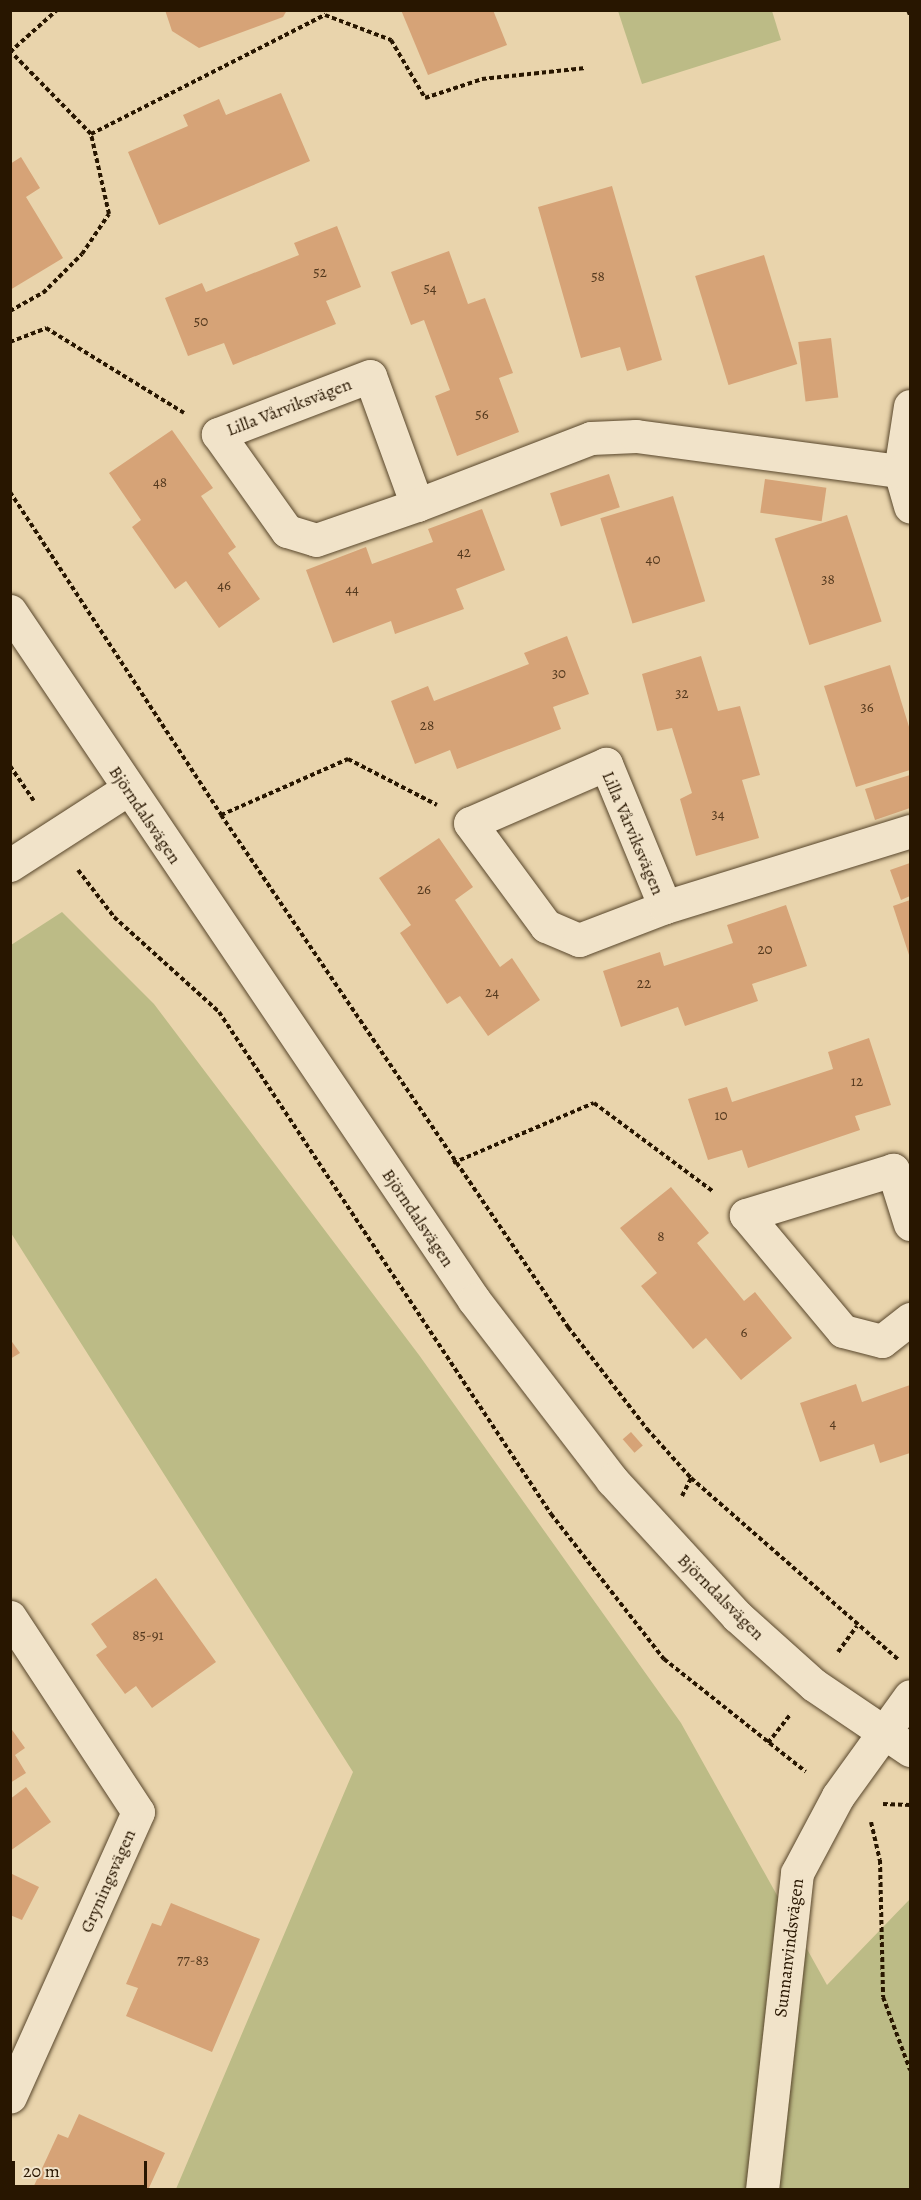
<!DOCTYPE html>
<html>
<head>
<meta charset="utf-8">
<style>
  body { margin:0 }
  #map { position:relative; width:921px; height:2200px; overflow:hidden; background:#e9d4ac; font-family:Alegreya,serif }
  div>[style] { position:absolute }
  .green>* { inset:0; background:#bcbb86 }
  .building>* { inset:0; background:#d6a377; transform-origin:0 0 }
  .path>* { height:4px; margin-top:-2px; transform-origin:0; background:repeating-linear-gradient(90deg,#281600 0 4.5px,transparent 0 7.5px) }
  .roads { filter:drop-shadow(0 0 2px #58462b) drop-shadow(0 0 2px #58462b) }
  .minor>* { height:33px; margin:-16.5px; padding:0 16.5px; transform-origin:16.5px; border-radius:16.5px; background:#f1e3c9 }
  span { translate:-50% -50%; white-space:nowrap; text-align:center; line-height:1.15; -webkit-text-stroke:5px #f1e3c9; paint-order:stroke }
  .number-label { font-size:15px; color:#54391e }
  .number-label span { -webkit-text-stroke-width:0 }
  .street-label { font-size:18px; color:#281600 }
  .frame { position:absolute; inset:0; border:12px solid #281600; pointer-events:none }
  .scale { position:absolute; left:12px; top:2161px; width:135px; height:27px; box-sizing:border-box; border:3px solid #281600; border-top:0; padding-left:8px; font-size:18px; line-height:21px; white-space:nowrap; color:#281600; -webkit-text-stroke:4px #f1e3c9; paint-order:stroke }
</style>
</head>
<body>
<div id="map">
  <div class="green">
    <div style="clip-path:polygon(618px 11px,772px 11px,781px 40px,642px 84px)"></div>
    <div style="clip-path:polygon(62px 912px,154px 1004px,419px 1355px,681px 1723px,827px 1985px,910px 1899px,910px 2189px,176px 2189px,353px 1772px,11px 1233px,11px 945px)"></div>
  </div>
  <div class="building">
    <div style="clip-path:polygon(165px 10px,287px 10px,283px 17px,199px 48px,172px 31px)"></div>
    <div style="clip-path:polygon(401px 10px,493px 10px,507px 45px,428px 75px)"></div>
    <div style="clip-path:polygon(281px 93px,310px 161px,159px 225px,128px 152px,188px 126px,183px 115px,219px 99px,226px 115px)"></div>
    <div style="clip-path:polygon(21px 157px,40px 188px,26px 197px,63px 258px,10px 290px,10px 164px)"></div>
    <div style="clip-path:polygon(612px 186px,662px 360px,627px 371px,620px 347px,581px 358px,538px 207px)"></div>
    <div style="clip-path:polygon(337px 226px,361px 287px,326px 301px,336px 324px,233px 365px,224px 343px,188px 356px,165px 298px,202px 283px,206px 292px,299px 255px,294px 243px)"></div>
    <div style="clip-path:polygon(449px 251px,468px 304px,485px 298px,513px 373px,499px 378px,519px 432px,457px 456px,435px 396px,450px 390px,424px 320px,411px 325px,391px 272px)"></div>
    <div style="left:764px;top:255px;width:114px;height:72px;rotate:73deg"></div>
    <div style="left:831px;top:338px;width:60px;height:33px;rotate:83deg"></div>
    <div style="clip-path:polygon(172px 430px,213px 488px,201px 496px,236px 547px,228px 553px,260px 599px,219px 628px,186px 581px,175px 589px,132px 527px,141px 520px,109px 473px)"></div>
    <div style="left:609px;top:474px;width:35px;height:62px;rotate:72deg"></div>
    <div style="left:765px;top:479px;width:62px;height:34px;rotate:8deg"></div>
    <div style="left:673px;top:496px;width:110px;height:76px;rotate:73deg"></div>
    <div style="clip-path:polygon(482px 509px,505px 570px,456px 589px,464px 609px,395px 634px,391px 621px,333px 643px,306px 570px,366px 547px,372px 564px,433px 542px,428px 529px)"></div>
    <div style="left:847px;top:515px;width:112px;height:76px;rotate:72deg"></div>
    <div style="clip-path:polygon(567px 636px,589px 694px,553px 707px,561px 729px,457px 769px,450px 750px,415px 764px,391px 701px,428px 686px,434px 701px,529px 664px,524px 653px)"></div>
    <div style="clip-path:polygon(701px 656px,718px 711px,740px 706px,760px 775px,742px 780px,759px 838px,696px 856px,680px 799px,692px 793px,672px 728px,657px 731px,642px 674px)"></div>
    <div style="clip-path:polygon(890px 665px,910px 730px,910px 770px,856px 787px,824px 686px)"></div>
    <div style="clip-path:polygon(910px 775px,910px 808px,875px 820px,865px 789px)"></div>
    <div style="clip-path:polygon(439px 838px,473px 887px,455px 900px,500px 967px,512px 958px,540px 1000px,488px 1036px,460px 996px,447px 1004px,400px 933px,411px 925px,379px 878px)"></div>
    <div style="clip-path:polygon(910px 863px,910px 896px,901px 900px,890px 870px)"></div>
    <div style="clip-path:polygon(910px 900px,910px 958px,893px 906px)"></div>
    <div style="clip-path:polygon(786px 905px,807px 966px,752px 984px,758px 1001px,685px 1026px,678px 1007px,621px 1027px,603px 971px,660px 952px,664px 966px,733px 943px,727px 925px)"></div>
    <div style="clip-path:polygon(869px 1038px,891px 1105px,855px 1116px,860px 1130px,748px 1168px,742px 1150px,708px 1160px,688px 1099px,727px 1087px,732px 1102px,833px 1069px,828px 1052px)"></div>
    <div style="clip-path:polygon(671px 1187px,709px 1233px,697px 1243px,744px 1301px,755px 1292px,792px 1338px,741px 1380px,706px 1338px,693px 1349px,641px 1286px,657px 1273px,620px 1228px)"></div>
    <div style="clip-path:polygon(10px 1339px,20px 1353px,10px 1359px)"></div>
    <div style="clip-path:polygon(856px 1384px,862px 1402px,910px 1385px,910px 1453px,880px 1463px,874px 1444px,820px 1462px,800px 1403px)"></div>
    <div style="left:631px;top:1432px;width:18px;height:11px;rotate:49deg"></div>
    <div style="clip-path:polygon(156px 1578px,216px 1662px,152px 1708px,136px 1686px,125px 1694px,96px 1655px,107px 1647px,91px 1624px)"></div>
    <div style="clip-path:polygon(10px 1727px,25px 1748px,15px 1755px,26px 1773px,10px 1783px)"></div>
    <div style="clip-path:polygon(26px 1787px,51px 1822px,10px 1851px,10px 1799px)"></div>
    <div style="clip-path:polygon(10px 1873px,39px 1887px,22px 1920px,10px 1915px)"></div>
    <div style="clip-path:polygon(171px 1903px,260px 1939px,212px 2052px,126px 2016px,138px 1988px,126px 1984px,152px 1923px,161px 1926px)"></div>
    <div style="clip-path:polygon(79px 2114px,165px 2153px,148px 2190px,32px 2190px,58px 2134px,68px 2138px)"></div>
  </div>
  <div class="path">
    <div style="left:908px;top:10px;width:5px;rotate:68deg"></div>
    <div style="left:10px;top:52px;width:63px;rotate:-41.8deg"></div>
    <div style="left:91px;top:134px;width:263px;rotate:-27deg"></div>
    <div style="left:325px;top:15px;width:71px;rotate:20.7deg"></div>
    <div style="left:391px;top:40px;width:67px;rotate:59.6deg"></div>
    <div style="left:425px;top:98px;width:60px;rotate:-18.4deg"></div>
    <div style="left:482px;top:79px;width:104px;rotate:-6.1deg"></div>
    <div style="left:10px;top:311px;width:38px;rotate:-29deg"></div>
    <div style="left:43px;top:293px;width:55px;rotate:-45deg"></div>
    <div style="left:82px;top:254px;width:48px;rotate:-56deg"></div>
    <div style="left:109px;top:214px;width:82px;rotate:-102.7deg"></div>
    <div style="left:91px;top:134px;width:115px;rotate:-134.3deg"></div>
    <div style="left:10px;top:342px;width:39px;rotate:-21deg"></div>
    <div style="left:46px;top:328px;width:162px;rotate:31.6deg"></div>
    <div style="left:10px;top:492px;width:386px;rotate:56.8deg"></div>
    <div style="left:221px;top:815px;width:619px;rotate:55.87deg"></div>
    <div style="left:568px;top:1327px;width:129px;rotate:52.2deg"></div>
    <div style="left:647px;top:1429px;width:66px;rotate:48.1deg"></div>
    <div style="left:691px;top:1478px;width:275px;rotate:41.2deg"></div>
    <div style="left:10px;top:766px;width:42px;rotate:55.6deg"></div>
    <div style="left:221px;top:815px;width:139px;rotate:-23.8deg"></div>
    <div style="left:348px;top:759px;width:100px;rotate:27.3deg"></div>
    <div style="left:78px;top:870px;width:59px;rotate:52.5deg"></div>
    <div style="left:114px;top:917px;width:142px;rotate:42.1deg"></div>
    <div style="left:219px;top:1012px;width:602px;rotate:56.52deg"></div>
    <div style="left:551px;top:1514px;width:184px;rotate:52.1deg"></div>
    <div style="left:664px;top:1659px;width:181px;rotate:38.5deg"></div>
    <div style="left:453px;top:1163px;width:153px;rotate:-23.1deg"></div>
    <div style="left:594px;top:1103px;width:149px;rotate:36.6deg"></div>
    <div style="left:682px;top:1496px;width:20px;rotate:-63deg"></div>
    <div style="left:838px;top:1652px;width:32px;rotate:-54deg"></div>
    <div style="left:768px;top:1743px;width:36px;rotate:-52deg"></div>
    <div style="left:883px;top:1804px;width:27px;rotate:2deg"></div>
    <div style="left:871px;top:1822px;width:39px;rotate:77deg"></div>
    <div style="left:880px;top:1860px;width:137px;rotate:88.7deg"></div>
    <div style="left:883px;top:1997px;width:78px;rotate:69.7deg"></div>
  </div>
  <div class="roads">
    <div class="minor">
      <div style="left:910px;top:406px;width:66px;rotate:98.7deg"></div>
      <div style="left:900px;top:471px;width:37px;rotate:74deg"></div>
      <div style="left:417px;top:505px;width:137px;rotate:-110deg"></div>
      <div style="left:370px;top:376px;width:163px;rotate:159.1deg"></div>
      <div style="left:218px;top:434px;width:119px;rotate:54.6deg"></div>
      <div style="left:287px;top:531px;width:30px;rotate:17deg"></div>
      <div style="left:316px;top:540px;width:107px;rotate:-19.1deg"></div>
      <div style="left:417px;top:505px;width:186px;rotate:-21.1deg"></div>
      <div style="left:591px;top:438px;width:45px;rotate:-2.5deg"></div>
      <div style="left:636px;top:436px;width:266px;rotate:7.6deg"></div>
      <div style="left:900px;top:471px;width:11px;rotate:-27deg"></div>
      <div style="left:10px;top:611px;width:831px;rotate:56.04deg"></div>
      <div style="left:474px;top:1300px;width:227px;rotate:52.5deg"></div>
      <div style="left:612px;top:1480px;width:185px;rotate:47.4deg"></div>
      <div style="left:737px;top:1616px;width:103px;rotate:41.9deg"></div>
      <div style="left:814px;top:1685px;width:116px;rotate:34.1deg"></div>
      <div style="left:10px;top:865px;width:140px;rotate:-32.8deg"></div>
      <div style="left:665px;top:907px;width:155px;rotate:-112.4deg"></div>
      <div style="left:606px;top:764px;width:148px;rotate:156.5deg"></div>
      <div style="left:470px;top:823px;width:128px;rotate:53.6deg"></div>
      <div style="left:546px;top:926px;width:36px;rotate:23deg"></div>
      <div style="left:579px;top:940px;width:92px;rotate:-21deg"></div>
      <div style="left:665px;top:907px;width:257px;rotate:-17.2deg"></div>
      <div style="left:910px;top:1224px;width:57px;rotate:-107.5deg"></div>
      <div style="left:893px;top:1170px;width:154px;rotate:163deg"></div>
      <div style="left:746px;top:1215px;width:151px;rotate:50.1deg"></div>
      <div style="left:843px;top:1331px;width:40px;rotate:14.4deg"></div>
      <div style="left:882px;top:1341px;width:36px;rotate:-38deg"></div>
      <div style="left:10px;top:1617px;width:233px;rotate:56.7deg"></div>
      <div style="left:138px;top:1812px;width:312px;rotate:114.2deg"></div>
      <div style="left:762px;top:2190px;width:319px;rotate:-83.7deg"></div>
      <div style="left:797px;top:1873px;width:87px;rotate:-62deg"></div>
      <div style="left:838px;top:1796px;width:123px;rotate:-54.2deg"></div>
    </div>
  </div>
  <div class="number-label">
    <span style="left:320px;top:273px">52</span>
    <span style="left:598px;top:277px">58</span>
    <span style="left:430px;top:289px">54</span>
    <span style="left:201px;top:322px">50</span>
    <span style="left:482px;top:415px">56</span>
    <span style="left:160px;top:483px">48</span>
    <span style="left:464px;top:553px">42</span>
    <span style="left:653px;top:560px">40</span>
    <span style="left:828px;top:580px">38</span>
    <span style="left:224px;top:586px">46</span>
    <span style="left:352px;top:590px">44</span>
    <span style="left:559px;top:674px">30</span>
    <span style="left:682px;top:694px">32</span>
    <span style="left:867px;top:708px">36</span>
    <span style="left:427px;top:726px">28</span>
    <span style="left:718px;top:815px">34</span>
    <span style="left:424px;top:890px">26</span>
    <span style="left:765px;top:950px">20</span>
    <span style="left:644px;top:984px">22</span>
    <span style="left:492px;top:993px">24</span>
    <span style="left:857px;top:1082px">12</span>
    <span style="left:721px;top:1116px">10</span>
    <span style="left:661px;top:1237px">8</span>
    <span style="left:744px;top:1333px">6</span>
    <span style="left:833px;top:1424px">4</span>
    <span style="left:148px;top:1636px">85-91</span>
    <span style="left:193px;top:1961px">77-83</span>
  </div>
  <div class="street-label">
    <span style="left:289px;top:407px;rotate:-21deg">Lilla Vårviksvägen</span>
    <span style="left:145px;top:815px;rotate:56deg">Björndalsvägen</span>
    <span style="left:633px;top:833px;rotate:67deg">Lilla Vårviksvägen</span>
    <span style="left:418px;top:1218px;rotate:56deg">Björndalsvägen</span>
    <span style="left:721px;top:1597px;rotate:45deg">Björndalsvägen</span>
    <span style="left:108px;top:1881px;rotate:-66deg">Gryningsvägen</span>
    <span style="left:789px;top:1948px;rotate:-83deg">Sunnanvindsvägen</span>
  </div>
  <div class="frame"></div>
  <div class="scale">20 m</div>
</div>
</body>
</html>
